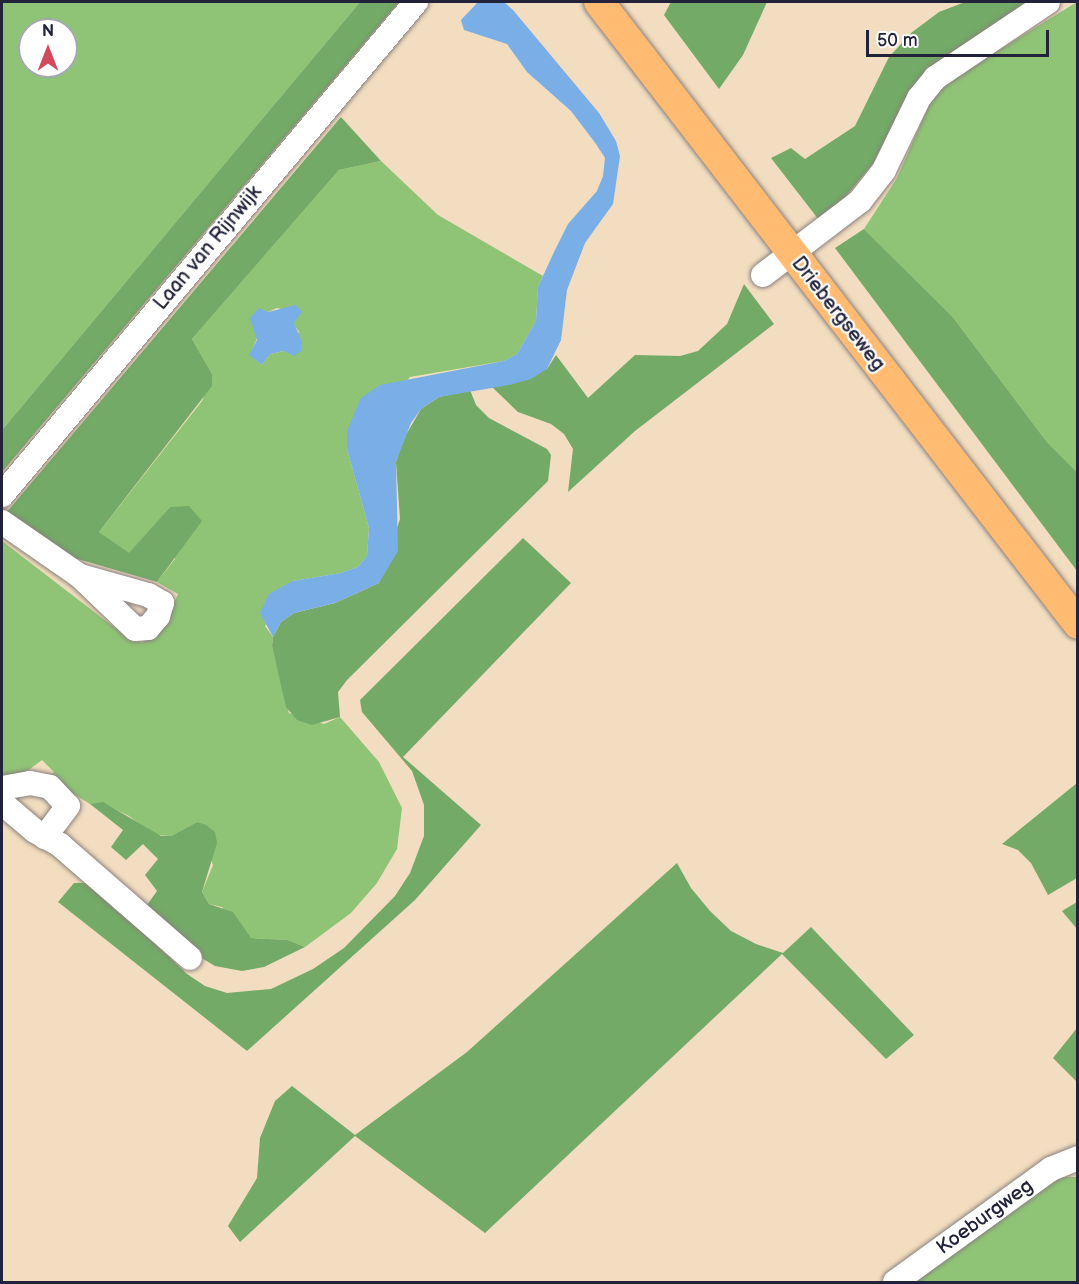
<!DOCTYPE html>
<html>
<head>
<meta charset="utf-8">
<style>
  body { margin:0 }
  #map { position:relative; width:1079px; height:1284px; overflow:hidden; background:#f2ddc0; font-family:"Balsamiq Sans",sans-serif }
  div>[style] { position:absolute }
  .green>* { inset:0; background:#8fc476 }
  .forest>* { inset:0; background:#73aa67 }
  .water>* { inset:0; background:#7aaee7 }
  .roads { filter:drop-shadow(0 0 2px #8a807e) drop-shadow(0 0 2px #8a807e) }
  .minor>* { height:24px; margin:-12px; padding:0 12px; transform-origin:12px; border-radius:12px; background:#fff }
  .major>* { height:30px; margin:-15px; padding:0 15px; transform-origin:15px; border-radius:15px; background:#ffbb71 }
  span { translate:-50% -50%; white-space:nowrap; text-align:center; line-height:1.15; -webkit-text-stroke:4.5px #fff; paint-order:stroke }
  .street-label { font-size:20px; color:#22223b }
  .frame { position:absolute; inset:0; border:3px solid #22223b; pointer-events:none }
  .north { position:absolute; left:18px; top:18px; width:60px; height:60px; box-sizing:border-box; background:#fff; border:2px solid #a7a7b1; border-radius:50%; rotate:0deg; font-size:16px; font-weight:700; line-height:24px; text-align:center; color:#22223b }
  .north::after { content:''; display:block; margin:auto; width:21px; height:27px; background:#d1495b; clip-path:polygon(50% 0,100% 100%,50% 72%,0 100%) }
  .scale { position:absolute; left:866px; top:30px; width:183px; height:27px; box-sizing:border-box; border:3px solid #22223b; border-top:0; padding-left:8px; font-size:18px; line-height:21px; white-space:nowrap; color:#22223b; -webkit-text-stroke:4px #fff; paint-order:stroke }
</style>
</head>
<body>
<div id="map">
  <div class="green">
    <div style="clip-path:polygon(evenodd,2px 2px,360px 2px,2px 430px,2px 2px,30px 30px,66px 30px,66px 66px,30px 66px,30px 30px)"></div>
    <div style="clip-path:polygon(1077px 2px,1077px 472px,1047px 442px,952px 316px,864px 229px,897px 178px,933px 96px,960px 74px)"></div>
    <div style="clip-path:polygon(evenodd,381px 161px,438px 215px,543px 276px,538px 287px,536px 321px,517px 354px,504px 361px,410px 377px,347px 449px,369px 528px,367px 556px,358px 567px,341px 573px,293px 581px,265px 626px,273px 637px,272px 646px,289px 713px,324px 724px,340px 717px,379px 762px,402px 808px,397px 849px,377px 883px,351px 913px,305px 947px,288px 940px,251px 938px,222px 907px,209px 904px,202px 892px,213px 865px,197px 822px,171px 836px,154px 835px,129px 816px,103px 803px,90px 804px,48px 778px,54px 772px,42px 760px,23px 774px,2px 778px,2px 541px,132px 641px,142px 642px,163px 628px,178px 594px,157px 582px,175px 559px,170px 507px,129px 554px,99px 532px,202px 401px,212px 374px,192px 339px,339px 170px,381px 161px,277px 308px,301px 313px,293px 323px,299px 332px,284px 351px,270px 354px,262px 365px,250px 355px,268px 312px,277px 308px)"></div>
    <div style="clip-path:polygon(1059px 1177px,1077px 1177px,1077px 1282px,912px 1282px)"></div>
  </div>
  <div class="forest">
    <div style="clip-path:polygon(360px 2px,399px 2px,2px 472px,2px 430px)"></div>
    <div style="clip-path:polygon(671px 2px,767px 2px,743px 55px,719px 89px,664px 15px)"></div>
    <div style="clip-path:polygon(965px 2px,1035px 2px,919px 78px,875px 161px,838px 206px,819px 220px,771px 158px,791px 148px,805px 159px,855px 126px,889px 57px,911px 33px,939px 12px)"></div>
    <div style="clip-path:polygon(341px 117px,381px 161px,339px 170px,192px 339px,212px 374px,212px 386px,99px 532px,129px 553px,170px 507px,189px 506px,202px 521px,157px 582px,57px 553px,6px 513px)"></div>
    <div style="clip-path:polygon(864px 229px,952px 316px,1047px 442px,1077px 472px,1077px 571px,835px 248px)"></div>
    <div style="clip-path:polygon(744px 284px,774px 324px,635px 431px,568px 492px,573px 449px,564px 434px,551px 424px,518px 412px,492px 387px,547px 369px,556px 355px,588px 398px,635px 355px,680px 356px,698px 351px,727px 324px)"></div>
    <div style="clip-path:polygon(470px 390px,476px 405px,489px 418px,547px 449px,551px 455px,548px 481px,347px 680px,338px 692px,340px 717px,312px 725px,297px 720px,286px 707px,272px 646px,273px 637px,281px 622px,294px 613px,335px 603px,379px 583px,400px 519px,396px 462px,403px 440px,421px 409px,439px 397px)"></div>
    <div style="clip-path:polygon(523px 538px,571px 583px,403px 757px,481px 825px,415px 900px,247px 1051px,58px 902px,74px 883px,91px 883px,187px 974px,205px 986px,227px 993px,271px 989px,313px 969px,344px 948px,395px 896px,410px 873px,424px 836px,424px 805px,412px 771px,362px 712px,360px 700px)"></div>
    <div style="clip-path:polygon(1077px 783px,1077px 878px,1048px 895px,1031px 863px,1018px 850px,1002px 844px)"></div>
    <div style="clip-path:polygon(103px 802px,161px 836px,171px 836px,197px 822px,206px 825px,215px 832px,217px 843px,202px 892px,209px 904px,233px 912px,251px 938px,288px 940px,305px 947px,264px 967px,242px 971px,215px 966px,200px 957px,147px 905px,157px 891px,145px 875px,158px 859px,143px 844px,126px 860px,111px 847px,123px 830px,90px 804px)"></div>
    <div style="clip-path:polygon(677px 863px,691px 888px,710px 911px,731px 931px,756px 944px,783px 953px,811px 927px,914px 1035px,886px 1059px,782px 954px,485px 1233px,355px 1136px,240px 1242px,228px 1226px,257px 1178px,260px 1138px,275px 1101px,292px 1086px,355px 1135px,467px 1052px)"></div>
    <div style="clip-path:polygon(1077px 902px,1077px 929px,1062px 911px)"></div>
    <div style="clip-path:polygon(1077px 1028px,1077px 1082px,1053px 1058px)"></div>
  </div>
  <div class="water">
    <div style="clip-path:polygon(478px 2px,504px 2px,513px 10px,599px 113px,616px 141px,620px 156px,613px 204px,585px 243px,567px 290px,561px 340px,547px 369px,531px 379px,509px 385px,439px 397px,421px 409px,411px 423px,396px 462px,398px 551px,379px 583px,335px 603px,294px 613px,281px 622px,273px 637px,260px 613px,269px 594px,293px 581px,341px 573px,358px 567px,367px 556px,369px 528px,347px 449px,347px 431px,361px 398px,380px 385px,504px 361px,517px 354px,536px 321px,538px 287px,554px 252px,568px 224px,597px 191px,603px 176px,605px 158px,596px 144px,571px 111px,527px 72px,507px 44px,464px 30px,461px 20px)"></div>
    <div style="clip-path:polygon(296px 305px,302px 312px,294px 323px,302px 342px,301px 351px,294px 356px,284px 351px,270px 354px,262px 365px,249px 355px,257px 340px,250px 318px,259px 308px,268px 312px)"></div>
  </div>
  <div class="roads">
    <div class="minor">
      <div style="left:763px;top:275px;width:122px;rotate:-37.3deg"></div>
      <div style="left:860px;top:201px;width:39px;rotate:-52deg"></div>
      <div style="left:884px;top:170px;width:80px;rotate:-64.1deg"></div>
      <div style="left:919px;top:98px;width:26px;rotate:-51deg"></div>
      <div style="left:935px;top:78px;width:136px;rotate:-33.9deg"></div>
      <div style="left:2px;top:495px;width:644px;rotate:-49.98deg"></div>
      <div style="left:2px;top:522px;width:95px;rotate:34.7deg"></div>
      <div style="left:80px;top:576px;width:76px;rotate:43.9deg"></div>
      <div style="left:135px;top:629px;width:13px;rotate:-4deg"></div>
      <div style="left:148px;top:628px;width:16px;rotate:-50deg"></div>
      <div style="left:158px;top:616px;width:14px;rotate:-73deg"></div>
      <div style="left:162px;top:603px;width:16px;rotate:-150deg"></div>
      <div style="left:148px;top:595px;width:71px;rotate:-164.4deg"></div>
      <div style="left:2px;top:788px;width:28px;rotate:-10deg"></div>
      <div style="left:30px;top:783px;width:20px;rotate:11deg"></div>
      <div style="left:50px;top:787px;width:26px;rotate:47deg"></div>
      <div style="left:68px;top:806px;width:39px;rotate:127deg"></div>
      <div style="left:2px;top:803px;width:43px;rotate:40.3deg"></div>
      <div style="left:35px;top:831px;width:29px;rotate:29deg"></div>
      <div style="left:60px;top:845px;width:172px;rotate:41deg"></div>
      <div style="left:895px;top:1282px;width:193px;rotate:-35.9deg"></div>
      <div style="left:1051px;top:1169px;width:29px;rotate:-22deg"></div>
    </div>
    <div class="major">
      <div style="left:599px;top:2px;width:785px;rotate:52.4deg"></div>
    </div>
  </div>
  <div class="street-label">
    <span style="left:208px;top:248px;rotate:-50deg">Laan van Rijnwijk</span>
    <span style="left:838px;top:314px;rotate:52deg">Driebergseweg</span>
    <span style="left:985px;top:1217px;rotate:-36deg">Koeburgweg</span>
  </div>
  <div class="frame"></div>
  <div class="north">N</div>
  <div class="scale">50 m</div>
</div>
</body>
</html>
